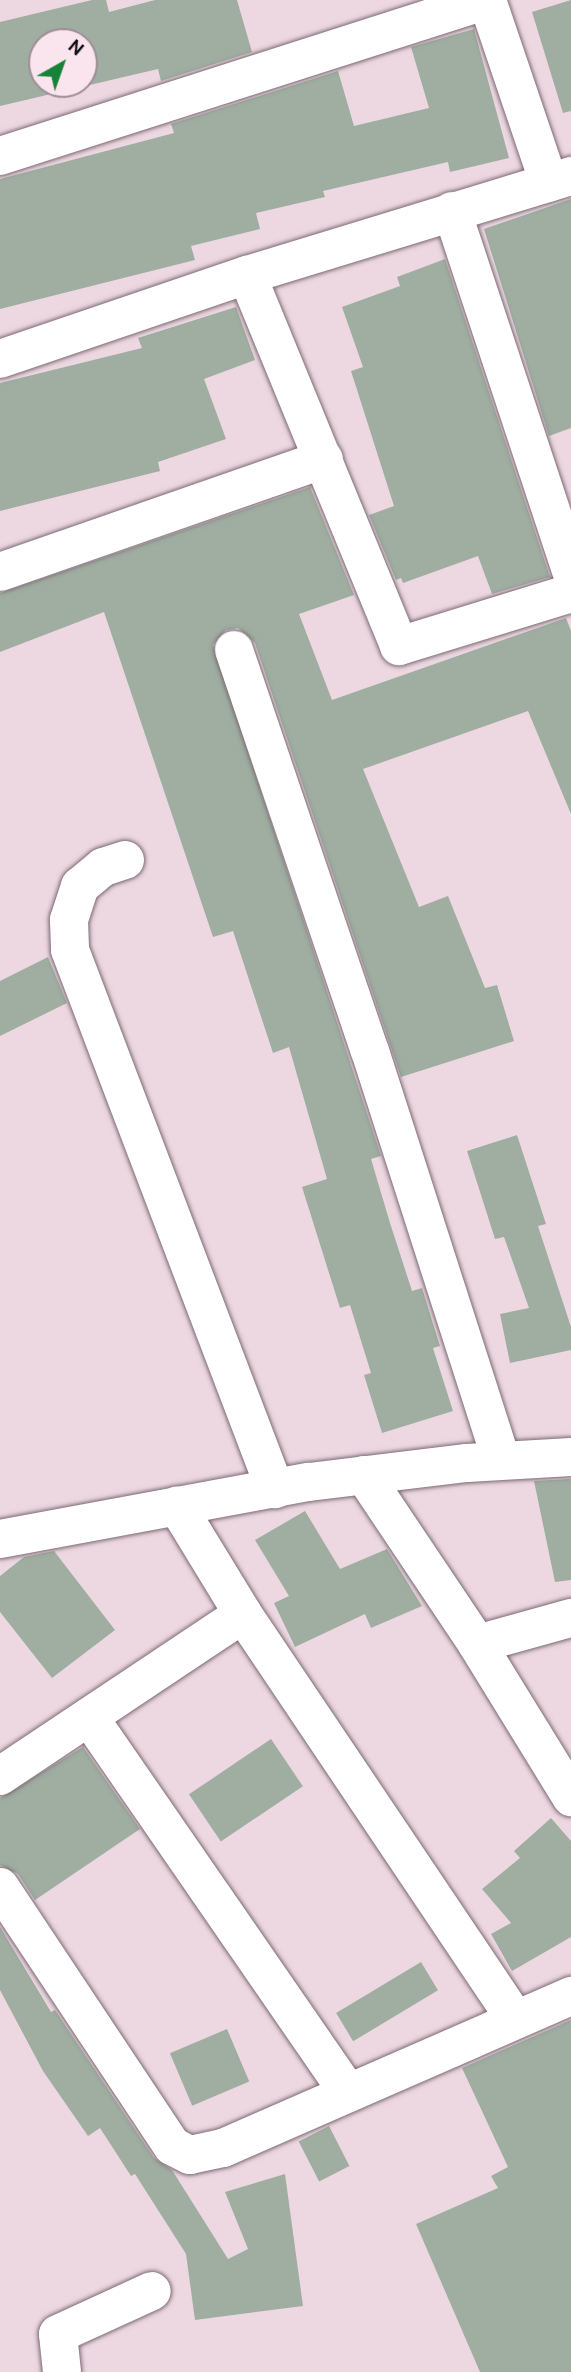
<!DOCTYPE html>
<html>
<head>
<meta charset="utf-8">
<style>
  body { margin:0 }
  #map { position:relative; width:571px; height:2372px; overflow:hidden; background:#edd8e2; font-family:Overpass,sans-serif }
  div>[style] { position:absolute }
  .building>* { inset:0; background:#9faea1; transform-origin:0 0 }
  .roads { filter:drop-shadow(0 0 2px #7c6a73) drop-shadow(0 0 2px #7c6a73) }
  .minor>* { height:38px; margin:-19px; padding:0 19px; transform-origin:19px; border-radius:19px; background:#fff }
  span { translate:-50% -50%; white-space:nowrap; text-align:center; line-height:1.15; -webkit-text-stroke:5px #fae5ef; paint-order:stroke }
  .north { position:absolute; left:28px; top:28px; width:70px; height:70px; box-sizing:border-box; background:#fae5ef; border:2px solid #9d8e95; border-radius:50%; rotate:40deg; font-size:19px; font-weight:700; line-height:28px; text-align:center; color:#120c0f }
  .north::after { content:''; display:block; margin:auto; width:24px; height:32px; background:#188338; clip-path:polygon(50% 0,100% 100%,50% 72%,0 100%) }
</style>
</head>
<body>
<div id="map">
  <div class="building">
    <div style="clip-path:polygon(evenodd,92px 0,106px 0,109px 12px,155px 0,237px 0,252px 52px,161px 81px,158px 69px,0 106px,0 22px,92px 0,42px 42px,84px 42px,84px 84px,42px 84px,42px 42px)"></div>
    <div style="clip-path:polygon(571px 0,571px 111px,563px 113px,532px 12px)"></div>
    <div style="clip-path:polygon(474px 29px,509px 158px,450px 172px,448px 162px,323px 191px,325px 197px,256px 213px,260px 229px,191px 246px,195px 260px,0 309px,0 179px,174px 133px,171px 124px,338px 71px,354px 126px,429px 108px,411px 47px)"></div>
    <div style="clip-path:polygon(571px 199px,571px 428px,549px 436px,484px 229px)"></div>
    <div style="clip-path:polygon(445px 259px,550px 577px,492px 594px,478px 556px,403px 583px,401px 578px,396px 580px,369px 515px,394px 506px,351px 371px,363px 367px,342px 307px,400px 286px,397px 277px)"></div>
    <div style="clip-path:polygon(236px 307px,255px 360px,204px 379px,226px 439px,158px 462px,160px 471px,0 511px,0 383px,142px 348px,138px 338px)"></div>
    <div style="clip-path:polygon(310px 487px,354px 595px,299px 614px,332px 700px,566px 618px,571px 631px,571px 814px,528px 711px,363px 769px,419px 907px,448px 896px,485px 988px,497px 985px,514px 1041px,401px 1077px,255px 643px,238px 628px,226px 630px,213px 645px,381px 1156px,371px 1159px,390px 1223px,412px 1291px,422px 1288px,440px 1346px,433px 1348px,453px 1411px,382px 1433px,364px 1375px,371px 1373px,350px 1305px,340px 1308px,302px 1187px,327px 1179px,289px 1047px,273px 1053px,233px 931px,213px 937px,104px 612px,0 652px,0 593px)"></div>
    <div style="clip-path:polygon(48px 957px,67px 1003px,0 1036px,0 981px)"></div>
    <div style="clip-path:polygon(517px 1135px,546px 1224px,538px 1226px,571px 1327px,571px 1350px,510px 1363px,500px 1314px,529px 1308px,504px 1237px,495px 1239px,467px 1151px)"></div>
    <div style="clip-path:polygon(571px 1479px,571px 1580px,555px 1582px,534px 1481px)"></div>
    <div style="clip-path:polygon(305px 1511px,340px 1569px,387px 1549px,422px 1606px,371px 1628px,365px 1614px,295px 1647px,274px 1603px,289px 1596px,255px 1540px)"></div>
    <div style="clip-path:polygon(54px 1551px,115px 1630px,52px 1678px,0 1612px,0 1576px,24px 1557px)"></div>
    <div style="left:271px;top:1739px;width:57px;height:99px;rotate:56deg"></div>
    <div style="clip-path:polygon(83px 1747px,140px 1829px,35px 1900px,18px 1874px,0 1865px,0 1798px)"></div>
    <div style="clip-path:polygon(551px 1818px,571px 1841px,571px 1937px,512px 1971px,491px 1934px,511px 1923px,482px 1889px,520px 1858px,514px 1851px)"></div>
    <div style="clip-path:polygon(0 1927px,51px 2012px,55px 2010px,154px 2158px,172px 2170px,228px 2259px,248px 2249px,225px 2192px,285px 2174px,303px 2306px,195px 2320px,186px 2254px,135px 2174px,131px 2176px,100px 2128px,88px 2136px,43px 2071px,0 1990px)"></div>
    <div style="left:421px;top:1962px;width:33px;height:99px;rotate:59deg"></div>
    <div style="clip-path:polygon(571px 2020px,571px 2372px,480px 2372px,416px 2224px,498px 2188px,491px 2176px,508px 2167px,462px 2068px)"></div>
    <div style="left:227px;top:2029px;width:57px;height:62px;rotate:67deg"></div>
    <div style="left:329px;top:2126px;width:45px;height:34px;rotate:63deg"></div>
  </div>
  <div class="roads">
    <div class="minor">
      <div style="left:487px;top:0;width:193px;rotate:71.3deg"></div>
      <div style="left:0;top:156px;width:511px;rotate:-17.76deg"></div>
      <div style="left:452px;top:211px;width:379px;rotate:71.7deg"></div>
      <div style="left:247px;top:275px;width:401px;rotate:67.7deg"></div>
      <div style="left:399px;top:646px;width:180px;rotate:-17.1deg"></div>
      <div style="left:0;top:359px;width:261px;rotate:-18.8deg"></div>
      <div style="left:247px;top:275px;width:339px;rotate:-17deg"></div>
      <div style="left:0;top:572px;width:343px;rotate:-19.2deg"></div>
      <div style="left:234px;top:650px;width:423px;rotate:71.3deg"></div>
      <div style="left:370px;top:1051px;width:429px;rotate:72.2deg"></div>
      <div style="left:125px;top:860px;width:23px;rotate:162deg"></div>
      <div style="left:103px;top:867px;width:30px;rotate:140deg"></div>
      <div style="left:80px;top:886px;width:36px;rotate:108deg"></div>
      <div style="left:69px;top:920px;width:30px;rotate:88deg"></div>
      <div style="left:70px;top:950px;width:577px;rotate:69.18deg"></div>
      <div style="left:364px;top:1475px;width:203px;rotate:56.2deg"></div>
      <div style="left:477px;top:1644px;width:180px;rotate:58.4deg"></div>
      <div style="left:0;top:1539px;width:314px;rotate:-10.5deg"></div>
      <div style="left:309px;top:1482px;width:159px;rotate:-6.9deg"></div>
      <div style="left:467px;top:1463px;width:104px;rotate:-3.3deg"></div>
      <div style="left:243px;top:1614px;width:488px;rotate:56.1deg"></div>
      <div style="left:477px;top:1644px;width:98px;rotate:-15.5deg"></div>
      <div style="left:89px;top:1717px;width:456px;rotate:55.4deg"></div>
      <div style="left:0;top:1776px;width:292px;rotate:-33.7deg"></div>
      <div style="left:243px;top:1614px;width:127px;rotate:-121.4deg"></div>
      <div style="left:0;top:1887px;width:311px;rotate:56.4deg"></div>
      <div style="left:172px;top:2146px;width:20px;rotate:27deg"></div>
      <div style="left:190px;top:2155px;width:34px;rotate:-12deg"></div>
      <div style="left:223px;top:2148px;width:380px;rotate:-23.6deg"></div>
      <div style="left:62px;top:2372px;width:38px;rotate:-96deg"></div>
      <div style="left:58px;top:2334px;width:103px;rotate:-24.6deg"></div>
    </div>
  </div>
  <div class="north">N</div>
</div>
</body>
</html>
